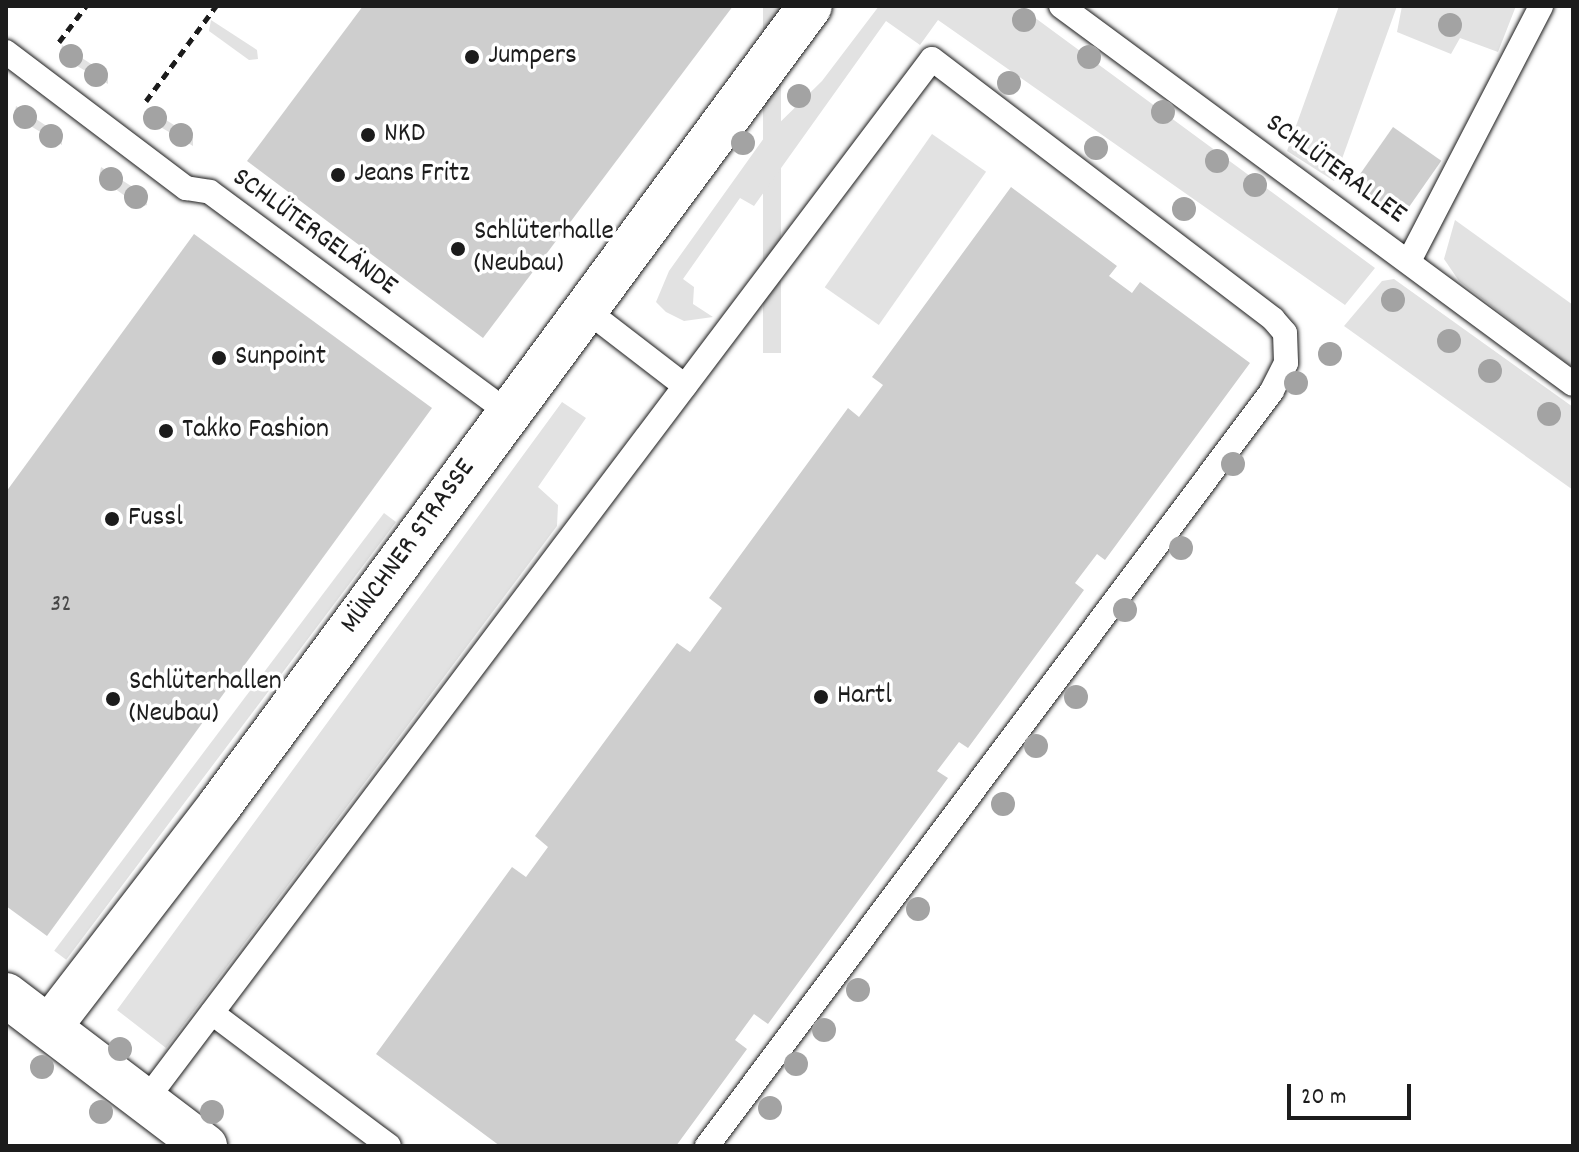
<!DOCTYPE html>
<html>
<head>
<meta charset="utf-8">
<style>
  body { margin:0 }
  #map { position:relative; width:1579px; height:1152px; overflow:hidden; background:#fff; font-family:Dekko,sans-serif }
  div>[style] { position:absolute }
  .green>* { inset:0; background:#e2e2e2; transform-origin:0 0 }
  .building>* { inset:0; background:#cecece; transform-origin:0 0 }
  .path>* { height:5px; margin-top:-2.5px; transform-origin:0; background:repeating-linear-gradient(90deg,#1c1c1c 0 8px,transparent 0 14px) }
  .roads { filter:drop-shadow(0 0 2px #1c1c1c) drop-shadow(0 0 2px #1c1c1c) }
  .lane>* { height:24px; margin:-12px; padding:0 12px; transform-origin:12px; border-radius:12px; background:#fff }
  .street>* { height:44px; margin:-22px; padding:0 22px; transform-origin:22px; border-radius:22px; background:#fff }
  .trees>* { width:24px; height:24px; margin:-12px; border-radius:50%; background:#a3a3a3 }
  .dots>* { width:22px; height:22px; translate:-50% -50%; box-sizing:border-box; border:4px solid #fff; border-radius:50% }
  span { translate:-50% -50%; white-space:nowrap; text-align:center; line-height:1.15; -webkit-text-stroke:7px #fff; paint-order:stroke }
  .number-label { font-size:24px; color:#484848 }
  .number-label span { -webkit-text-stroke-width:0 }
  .poi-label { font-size:28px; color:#1c1c1c }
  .left { translate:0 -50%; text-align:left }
  .street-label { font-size:28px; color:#1c1c1c }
  .frame { position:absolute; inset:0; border:8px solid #1c1c1c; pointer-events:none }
  .scale { position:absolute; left:1287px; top:1084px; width:124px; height:36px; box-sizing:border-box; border:4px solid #1c1c1c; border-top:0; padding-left:10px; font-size:24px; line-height:28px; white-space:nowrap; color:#1c1c1c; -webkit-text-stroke:6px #fff; paint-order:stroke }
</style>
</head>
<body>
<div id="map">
  <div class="green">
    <div style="left:763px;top:6px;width:18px;height:347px"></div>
    <div style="clip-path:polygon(879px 6px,1019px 6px,1375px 268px,1345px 305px,938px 20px,920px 45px,886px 21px,754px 206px,740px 198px,683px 279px,694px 287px,693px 304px,713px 317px,684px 321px,666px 312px,656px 302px,669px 271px,764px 138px,822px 81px)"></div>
    <div style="clip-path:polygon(1339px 6px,1397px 6px,1334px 181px,1287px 151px)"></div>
    <div style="clip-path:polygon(1402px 6px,1516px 6px,1498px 52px,1460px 38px,1451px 54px,1397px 32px)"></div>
    <div style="clip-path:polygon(211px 20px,257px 50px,258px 59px,249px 60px,209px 31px)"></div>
    <div style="clip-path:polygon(62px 45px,108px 75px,108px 84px,60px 56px)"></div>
    <div style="clip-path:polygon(16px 106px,62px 136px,62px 145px,14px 116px)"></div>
    <div style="clip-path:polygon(147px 108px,193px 137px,193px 146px,145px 118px)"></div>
    <div style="left:932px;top:134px;width:66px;height:187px;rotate:35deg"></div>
    <div style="clip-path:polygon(101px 167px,147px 196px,147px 205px,140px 207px,99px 177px)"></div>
    <div style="clip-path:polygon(1455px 220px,1573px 305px,1573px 368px,1459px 281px,1444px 259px)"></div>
    <div style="clip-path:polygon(1394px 279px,1573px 407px,1573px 490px,1344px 326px,1382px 281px)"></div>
    <div style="clip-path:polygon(562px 402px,586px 418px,538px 487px,558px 505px,557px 526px,166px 1048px,117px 1010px)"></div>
    <div style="left:384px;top:513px;width:15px;height:548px;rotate:37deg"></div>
  </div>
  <div class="building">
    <div style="clip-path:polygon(363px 6px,733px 6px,483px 338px,247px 161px)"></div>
    <div style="left:1393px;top:127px;width:59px;height:71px;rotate:35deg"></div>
    <div style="clip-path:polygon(1011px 187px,1117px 266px,1109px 276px,1132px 293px,1140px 282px,1250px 363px,1105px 560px,1097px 554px,1075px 583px,1084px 590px,968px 748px,959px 742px,937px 771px,948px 778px,768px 1024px,754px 1014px,735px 1040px,747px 1049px,676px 1146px,500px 1146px,376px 1054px,512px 867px,526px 877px,548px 847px,535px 836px,677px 643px,690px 652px,722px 608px,709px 598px,848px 408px,859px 417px,883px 385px,872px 377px)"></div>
    <div style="clip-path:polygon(194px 234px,432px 408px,47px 936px,6px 906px,6px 492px)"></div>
  </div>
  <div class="path">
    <div style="left:59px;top:42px;width:45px;rotate:-53.1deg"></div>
    <div style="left:146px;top:101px;width:118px;rotate:-53.6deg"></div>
  </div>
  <div class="roads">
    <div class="lane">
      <div style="left:1061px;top:6px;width:636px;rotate:36.44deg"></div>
      <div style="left:6px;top:52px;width:226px;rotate:37.1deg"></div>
      <div style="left:186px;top:188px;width:24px;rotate:9deg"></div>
      <div style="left:210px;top:192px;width:370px;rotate:36.5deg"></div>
      <div style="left:1409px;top:261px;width:287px;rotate:-62.6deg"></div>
      <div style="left:585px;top:309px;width:126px;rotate:37.6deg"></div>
      <div style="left:212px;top:1013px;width:221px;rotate:36.9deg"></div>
      <div style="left:146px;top:1100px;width:1304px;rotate:-52.95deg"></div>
      <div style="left:932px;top:59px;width:429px;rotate:37.3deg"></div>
      <div style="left:1273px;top:319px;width:18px;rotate:49deg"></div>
      <div style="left:1285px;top:333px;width:30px;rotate:88deg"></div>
      <div style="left:1286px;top:363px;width:31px;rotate:117deg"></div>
      <div style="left:1272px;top:391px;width:943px;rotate:126.81deg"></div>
    </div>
    <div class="street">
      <div style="left:6px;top:995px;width:250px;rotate:37.2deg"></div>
      <div style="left:50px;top:1026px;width:279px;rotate:-52.4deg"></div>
      <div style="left:220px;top:805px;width:993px;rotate:-53.56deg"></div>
    </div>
  </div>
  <div class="trees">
    <div style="left:1024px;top:20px"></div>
    <div style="left:1450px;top:25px"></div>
    <div style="left:71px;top:56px"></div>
    <div style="left:1089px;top:57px"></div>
    <div style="left:96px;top:75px"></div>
    <div style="left:1009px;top:83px"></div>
    <div style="left:799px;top:96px"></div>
    <div style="left:1163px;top:112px"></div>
    <div style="left:25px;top:117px"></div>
    <div style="left:155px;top:118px"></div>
    <div style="left:181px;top:135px"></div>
    <div style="left:51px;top:136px"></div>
    <div style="left:743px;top:143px"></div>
    <div style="left:1096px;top:148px"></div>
    <div style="left:1217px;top:161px"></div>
    <div style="left:111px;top:179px"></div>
    <div style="left:1255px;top:185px"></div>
    <div style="left:136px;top:197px"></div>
    <div style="left:1184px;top:209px"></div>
    <div style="left:1393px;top:300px"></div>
    <div style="left:1449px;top:341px"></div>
    <div style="left:1330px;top:354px"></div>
    <div style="left:1490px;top:371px"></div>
    <div style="left:1296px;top:383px"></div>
    <div style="left:1549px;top:414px"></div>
    <div style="left:1233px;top:464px"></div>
    <div style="left:1181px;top:548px"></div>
    <div style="left:1125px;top:610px"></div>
    <div style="left:1076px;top:697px"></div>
    <div style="left:1036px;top:746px"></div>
    <div style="left:1003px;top:804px"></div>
    <div style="left:918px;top:909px"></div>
    <div style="left:858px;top:990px"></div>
    <div style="left:824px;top:1030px"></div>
    <div style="left:120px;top:1049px"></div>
    <div style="left:796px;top:1064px"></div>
    <div style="left:42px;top:1067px"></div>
    <div style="left:770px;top:1108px"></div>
    <div style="left:101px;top:1112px"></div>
    <div style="left:212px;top:1112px"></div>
  </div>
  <div class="dots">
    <div style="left:472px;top:57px;background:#1c1c1c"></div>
    <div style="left:368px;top:135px;background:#1c1c1c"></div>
    <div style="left:338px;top:175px;background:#1c1c1c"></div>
    <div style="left:458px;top:249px;background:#1c1c1c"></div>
    <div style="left:219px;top:358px;background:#1c1c1c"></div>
    <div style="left:166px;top:431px;background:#1c1c1c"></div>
    <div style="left:112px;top:519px;background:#1c1c1c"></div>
    <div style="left:821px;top:697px;background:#1c1c1c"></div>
    <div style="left:113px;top:699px;background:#1c1c1c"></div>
  </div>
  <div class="number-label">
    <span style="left:61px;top:606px">32</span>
  </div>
  <div class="poi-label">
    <span class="left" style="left:488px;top:57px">Jumpers</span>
    <span class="left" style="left:384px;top:135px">NKD</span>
    <span class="left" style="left:354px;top:175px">Jeans Fritz</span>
    <span class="left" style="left:474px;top:249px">Schlüterhalle<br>(Neubau)</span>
    <span class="left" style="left:235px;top:358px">Sunpoint</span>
    <span class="left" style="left:182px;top:431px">Takko Fashion</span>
    <span class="left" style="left:128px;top:519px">Fussl</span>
    <span class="left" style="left:129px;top:699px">Schlüterhallen<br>(Neubau)</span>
    <span class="left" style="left:837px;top:697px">Hartl</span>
  </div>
  <div class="street-label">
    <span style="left:1335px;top:170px;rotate:36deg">SCHLÜTERALLEE</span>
    <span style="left:314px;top:233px;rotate:36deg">SCHLÜTERGELÄNDE</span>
    <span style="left:409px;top:547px;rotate:-54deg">MÜNCHNER STRASSE</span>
  </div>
  <div class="frame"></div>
  <div class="scale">20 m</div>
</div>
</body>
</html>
